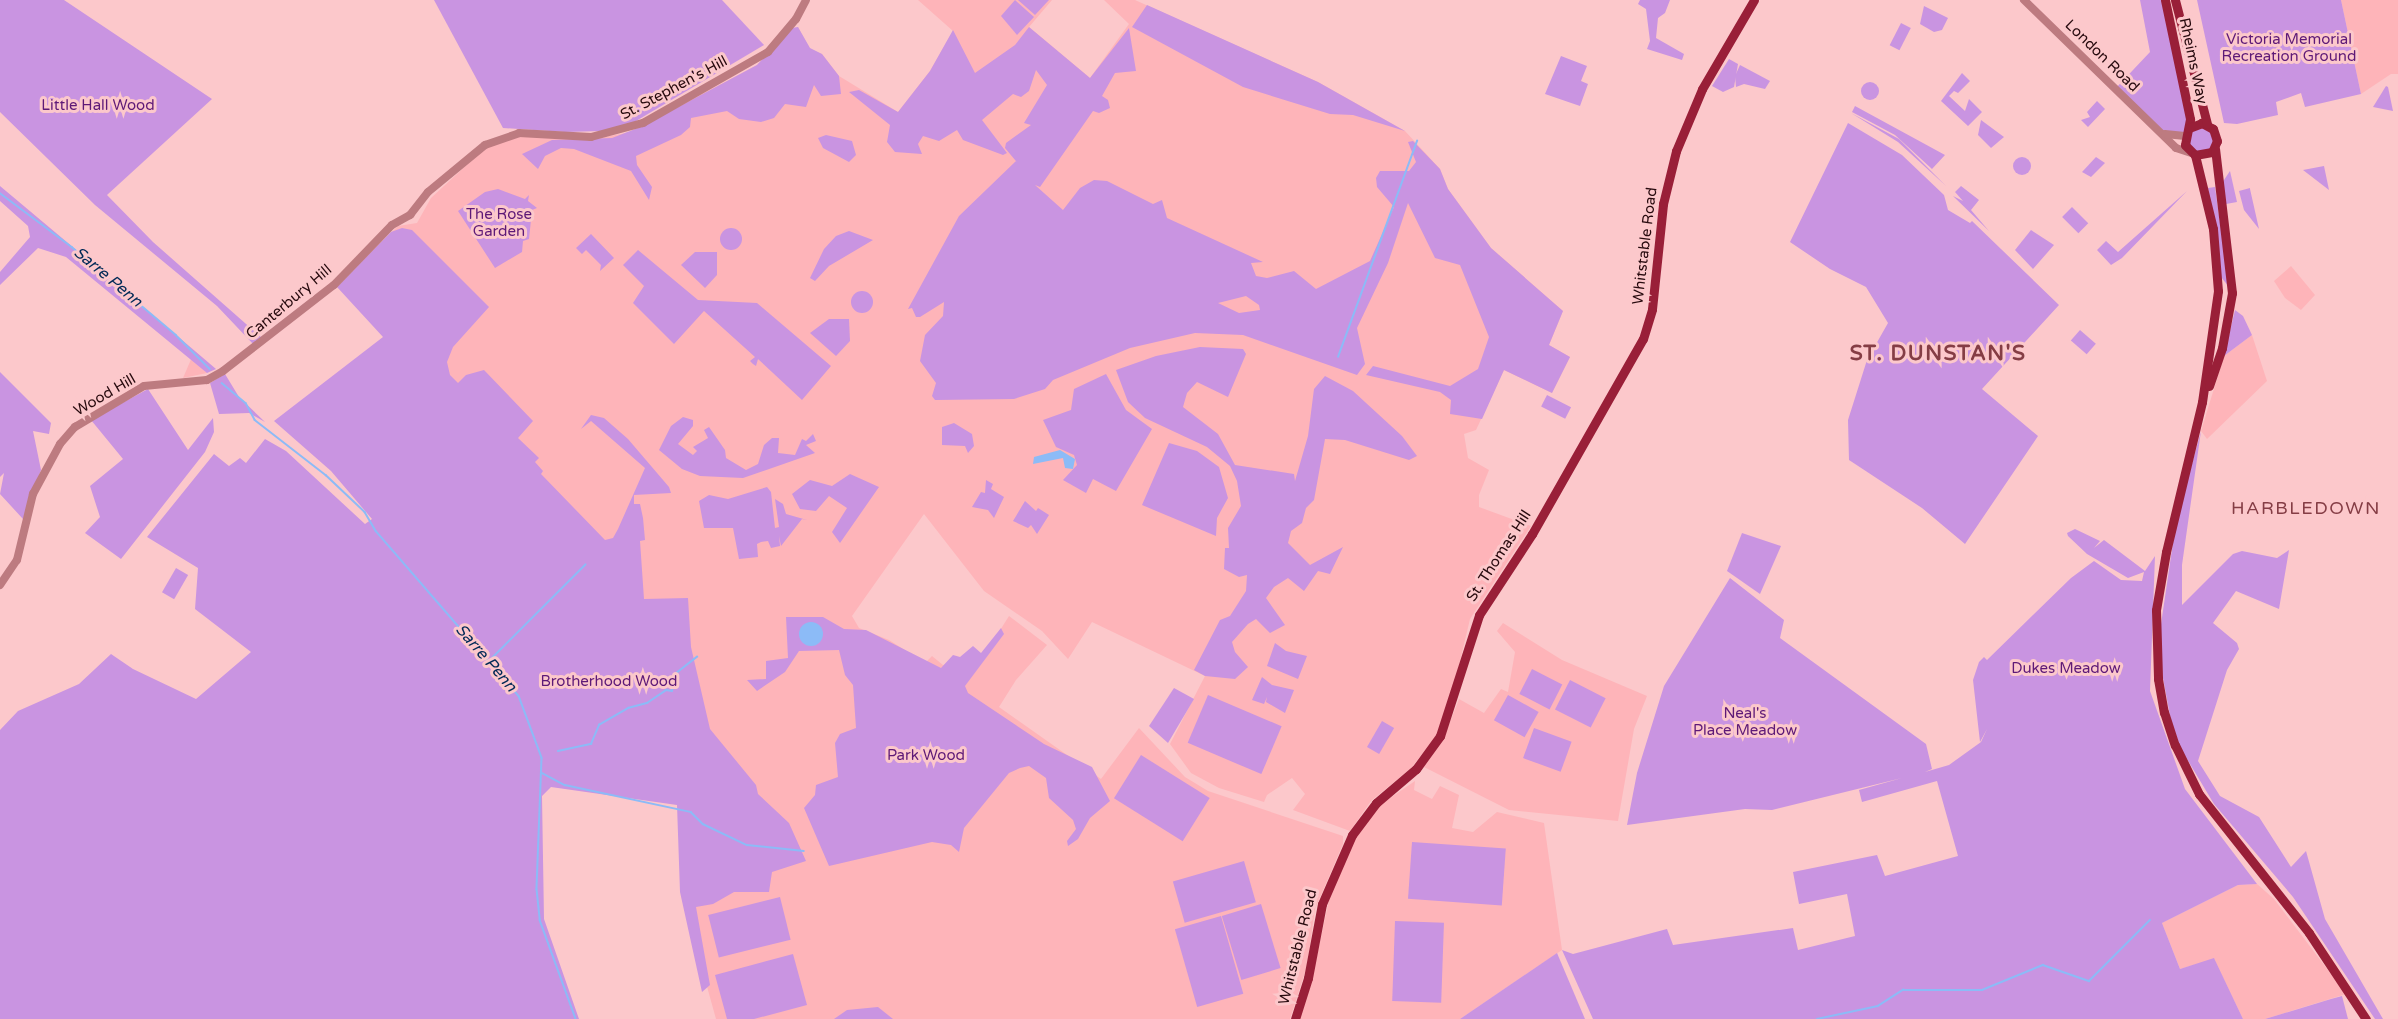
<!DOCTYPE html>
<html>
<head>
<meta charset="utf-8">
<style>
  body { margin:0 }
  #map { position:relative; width:2398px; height:1019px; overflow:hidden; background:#fcc8cb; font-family:"Varela Round",sans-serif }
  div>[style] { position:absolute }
  .built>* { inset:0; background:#feb4b9 }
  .green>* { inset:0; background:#c994e1; transform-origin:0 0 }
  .round { border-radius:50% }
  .water>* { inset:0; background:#8cbbf7 }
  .stream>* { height:1.5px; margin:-0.75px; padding:0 0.75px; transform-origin:0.75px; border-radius:0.75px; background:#8cbbf7 }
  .tertiary>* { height:8px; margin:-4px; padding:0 4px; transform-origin:4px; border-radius:4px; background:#bd7b80 }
  .primary>* { height:9px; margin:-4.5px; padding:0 4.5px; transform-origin:4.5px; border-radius:4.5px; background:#991f38 }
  span { translate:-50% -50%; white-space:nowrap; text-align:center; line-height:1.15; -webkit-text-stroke:6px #fcc8cb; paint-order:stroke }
  .park-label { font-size:15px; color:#5e1977 }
  .street-label { font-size:15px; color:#270a0e }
  .water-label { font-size:16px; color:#002956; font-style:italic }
  .quarter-label { font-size:18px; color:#853d45; letter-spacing:1.5px }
  .district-label { font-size:21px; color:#853d45; font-weight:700; letter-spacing:1.5px }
</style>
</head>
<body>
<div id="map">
  <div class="built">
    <div style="clip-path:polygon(918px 0,1052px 0,1029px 27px,1090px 78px,1129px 24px,1104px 0,1135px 0,1318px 82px,1405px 131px,1440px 169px,1448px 189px,1491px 248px,1563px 311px,1549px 345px,1570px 357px,1552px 393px,1504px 370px,1476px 430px,1464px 434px,1468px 458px,1489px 470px,1479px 495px,1479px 507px,1531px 526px,1470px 619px,1451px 699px,1437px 735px,1411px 768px,1371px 801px,1350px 831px,1293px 810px,1305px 794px,1292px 778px,1267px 795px,1264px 802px,1219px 788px,1191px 773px,1170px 744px,1205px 676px,1092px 622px,1068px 659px,1042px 631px,984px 591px,924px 514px,852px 616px,859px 628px,889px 640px,925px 663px,932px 656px,943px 665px,985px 654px,1009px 616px,1047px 645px,1016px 680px,999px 707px,1101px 779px,1139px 728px,1185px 777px,1208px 791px,1343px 836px,1343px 844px,1315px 909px,1307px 966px,1290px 1019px,716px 1019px,681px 893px,679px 808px,357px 265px,398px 226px,417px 223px,431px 198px,485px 148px,518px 136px,590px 140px,630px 132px,757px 65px,791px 29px,798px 27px,810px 49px,822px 54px,839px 76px,898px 112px,930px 71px,953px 31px)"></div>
    <div style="clip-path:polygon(2341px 0,2398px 0,2398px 74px,2391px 74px,2361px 94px)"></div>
    <div style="clip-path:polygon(2291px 266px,2315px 295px,2301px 310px,2285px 298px,2274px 281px)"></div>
    <div style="clip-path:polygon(2252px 335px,2267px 381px,2207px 439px,2201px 431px,2224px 356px)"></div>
    <div style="clip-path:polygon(192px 357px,207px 373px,183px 378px)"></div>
    <div style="clip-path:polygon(1503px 623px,1562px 660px,1647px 696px,1634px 729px,1618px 821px,1509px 810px,1424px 767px,1443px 740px,1459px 699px,1484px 713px,1501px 689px,1508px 692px,1515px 652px,1497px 631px)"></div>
    <div style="clip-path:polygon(1415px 781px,1414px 790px,1432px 799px,1440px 786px,1459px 795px,1452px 828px,1473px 832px,1497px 812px,1544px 823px,1562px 950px,1460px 1019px,1299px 1019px,1312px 980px,1331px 890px,1356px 836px,1380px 805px)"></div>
    <div style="clip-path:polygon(2257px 884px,2274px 899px,2346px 994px,2265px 1019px,2243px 1019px,2214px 959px,2180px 969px,2162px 923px,2238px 885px)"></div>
  </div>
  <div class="green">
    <div style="clip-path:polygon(0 0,64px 0,212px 99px,107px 195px,153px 242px,262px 338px,254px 345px,217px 306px,95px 205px,0 112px)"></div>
    <div style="clip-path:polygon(434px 0,722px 0,764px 45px,631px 124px,602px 131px,565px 132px,503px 128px)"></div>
    <div style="clip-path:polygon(1015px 0,1034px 17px,1017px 35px,1001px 16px)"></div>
    <div style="clip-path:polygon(1018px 0,1049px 0,1035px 15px)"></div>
    <div style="clip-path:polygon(1640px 0,1670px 0,1665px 13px,1658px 18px,1656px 38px,1684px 54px,1682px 60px,1647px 49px,1650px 41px,1646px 9px,1638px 4px)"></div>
    <div style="clip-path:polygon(2140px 0,2165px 0,2190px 119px,2186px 132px,2165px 135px,2116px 88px,2150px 52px)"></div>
    <div style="clip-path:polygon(2197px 0,2341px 0,2361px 94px,2305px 107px,2301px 93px,2276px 102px,2278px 115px,2237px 124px,2224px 123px)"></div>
    <div style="clip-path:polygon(1147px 5px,1318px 82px,1405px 131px,1353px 115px,1330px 114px,1243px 87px,1132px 27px)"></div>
    <div style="clip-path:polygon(1924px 6px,1948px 18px,1942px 30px,1934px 32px,1920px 24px)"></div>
    <div style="left:1901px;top:23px;width:11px;height:25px;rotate:27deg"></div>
    <div style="clip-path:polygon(798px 27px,810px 48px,822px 54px,839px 76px,841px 94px,821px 96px,814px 85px,806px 107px,785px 104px,774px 118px,761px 122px,739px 119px,727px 111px,691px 118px,690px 127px,681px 135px,636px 156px,637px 165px,652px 187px,649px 200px,631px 171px,574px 149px,561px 148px,545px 156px,538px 169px,522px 154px,552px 140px,612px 138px,643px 126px,757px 65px,792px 28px)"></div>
    <div style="clip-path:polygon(evenodd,1029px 27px,1090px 78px,1129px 28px,1136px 71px,1115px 73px,1102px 96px,1108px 100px,1110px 108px,1099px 113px,1093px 111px,1040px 187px,1035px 185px,1063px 210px,1080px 188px,1094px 180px,1107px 181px,1153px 204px,1162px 200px,1167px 218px,1263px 262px,1251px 263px,1256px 276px,1267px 278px,1294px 271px,1316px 289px,1370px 261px,1394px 207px,1377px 187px,1376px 178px,1380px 171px,1409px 171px,1416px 162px,1408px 142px,1413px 141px,1440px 169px,1448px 189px,1491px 248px,1563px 311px,1549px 345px,1570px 357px,1552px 393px,1504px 370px,1482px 419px,1450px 414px,1451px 400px,1440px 392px,1366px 375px,1373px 366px,1450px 386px,1478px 369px,1489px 337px,1460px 265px,1435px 258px,1408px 203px,1388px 263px,1357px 328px,1365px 364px,1357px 375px,1243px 335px,1195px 333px,1130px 348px,1053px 380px,1045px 389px,1014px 399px,935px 400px,932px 396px,936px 383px,920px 361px,925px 335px,943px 316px,944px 302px,920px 317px,916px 317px,912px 308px,908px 309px,959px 216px,1016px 161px,1026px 173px,1005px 148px,1006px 143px,1031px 125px,1024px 123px,1047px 85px,1036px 70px,1029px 91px,1021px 97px,1013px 94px,982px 120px,1007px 153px,1003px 155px,963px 140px,957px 130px,939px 141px,923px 136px,918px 144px,922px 154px,895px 152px,887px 142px,890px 125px,849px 92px,859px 90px,898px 112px,930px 71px,953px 30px,975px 73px,1015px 45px,1029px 27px,1246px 296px,1259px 305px,1260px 310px,1239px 313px,1218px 303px,1246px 296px)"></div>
    <div style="clip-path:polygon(1561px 56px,1587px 66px,1581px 81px,1588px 84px,1580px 106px,1545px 94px)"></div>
    <div style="clip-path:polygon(1729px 59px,1738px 64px,1734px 87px,1723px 92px,1712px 86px)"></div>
    <div style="clip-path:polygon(1740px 65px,1770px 81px,1765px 89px,1744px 84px,1736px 87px,1735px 76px)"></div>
    <div style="clip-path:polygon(1962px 73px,1970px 81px,1958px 93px,1954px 91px,1949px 96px,1965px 111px,1969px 99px,1982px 112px,1968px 126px,1941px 101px)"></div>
    <div class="round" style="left:1861px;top:82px;width:18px;height:18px"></div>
    <div style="clip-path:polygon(2386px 86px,2388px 87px,2393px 111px,2373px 107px)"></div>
    <div style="clip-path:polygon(2097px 101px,2105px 109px,2088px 127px,2081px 120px,2090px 117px,2087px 112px)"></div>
    <div style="clip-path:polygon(1855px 106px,1945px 155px,1932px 169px,1895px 135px,1852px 112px)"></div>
    <div style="clip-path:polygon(1851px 113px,1899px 139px,1946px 186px,1898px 142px)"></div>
    <div style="clip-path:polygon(1981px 120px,2004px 137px,1991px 148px,1978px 135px)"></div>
    <div style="clip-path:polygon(1848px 123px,1902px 155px,1944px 195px,1948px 210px,1970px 223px,1972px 221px,2059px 305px,1982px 389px,2038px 436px,1965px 544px,1922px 508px,1849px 460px,1848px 420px,1867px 360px,1888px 323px,1866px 287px,1830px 269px,1790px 242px)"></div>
    <div class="round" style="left:2189px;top:128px;width:24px;height:24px"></div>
    <div style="clip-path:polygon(826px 135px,852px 141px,856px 155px,849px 162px,823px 148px,818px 138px)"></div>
    <div style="clip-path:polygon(2096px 157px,2105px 163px,2091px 177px,2082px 172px)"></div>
    <div class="round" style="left:2013px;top:157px;width:18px;height:18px"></div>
    <div style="clip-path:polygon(2324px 166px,2329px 190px,2303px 170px)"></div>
    <div style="clip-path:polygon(2230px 171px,2237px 202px,2226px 204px,2222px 183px)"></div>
    <div style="clip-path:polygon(0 186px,99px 269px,216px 369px,207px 373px,66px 257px,38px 248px,0 285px,0 272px,30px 237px,28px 226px,0 201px)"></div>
    <div style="clip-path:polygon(1961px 186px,1979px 200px,1971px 210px,1989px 231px,1953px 196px,1963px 201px,1955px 192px)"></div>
    <div style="clip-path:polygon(2215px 187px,2229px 287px,2221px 277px,2208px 188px)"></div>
    <div style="clip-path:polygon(2250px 188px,2250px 189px,2259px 229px,2244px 210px,2239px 191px)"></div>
    <div style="clip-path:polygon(498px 189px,525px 199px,529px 195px,528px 201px,537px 208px,532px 210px,529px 239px,523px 241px,522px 252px,495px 268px,458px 211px,485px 192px)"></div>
    <div style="clip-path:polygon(2187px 191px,2122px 258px,2111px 265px,2097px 250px,2106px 241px,2118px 252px)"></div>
    <div style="left:2072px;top:207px;width:23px;height:14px;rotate:45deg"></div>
    <div class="round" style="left:720px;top:228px;width:22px;height:22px"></div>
    <div style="clip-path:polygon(402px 228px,412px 230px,489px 307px,453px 347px,447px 362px,450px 375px,458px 383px,466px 375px,484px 370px,533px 421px,518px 438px,539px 458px,535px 462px,543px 471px,541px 474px,605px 540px,613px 538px,618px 529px,645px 468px,591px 421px,581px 429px,591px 415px,604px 418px,628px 439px,669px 487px,671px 493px,634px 495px,634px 504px,640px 504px,643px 518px,645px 540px,640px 541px,644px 599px,688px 598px,691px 647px,710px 729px,756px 785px,758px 794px,789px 823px,806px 861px,772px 872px,769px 892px,734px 892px,713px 904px,696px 907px,710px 985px,702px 992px,680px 892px,677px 805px,551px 787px,542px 796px,544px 919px,579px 1019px,0 1019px,0 730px,18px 711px,79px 684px,111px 654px,133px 669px,196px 699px,251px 652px,195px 609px,198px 568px,147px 537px,214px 454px,229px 466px,240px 458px,246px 463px,265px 439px,286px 451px,365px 524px,372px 519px,331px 471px,274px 421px,383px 337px,337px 287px,391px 232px)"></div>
    <div style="clip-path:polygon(2031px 230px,2054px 245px,2033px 269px,2015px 250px)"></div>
    <div style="clip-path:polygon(849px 231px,873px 240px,829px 266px,815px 281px,810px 278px,824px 249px,836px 236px)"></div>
    <div style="clip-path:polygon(591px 234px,614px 258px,600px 271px,601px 265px,586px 250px,582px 254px,576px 248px)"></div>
    <div style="clip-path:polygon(638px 250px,698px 300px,757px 303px,831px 366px,802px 400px,758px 359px,756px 366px,753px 364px,750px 361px,755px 357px,704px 311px,674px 344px,633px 303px,644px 286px,623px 265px)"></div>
    <div style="clip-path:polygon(695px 252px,717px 252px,717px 275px,705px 288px,681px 265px)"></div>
    <div class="round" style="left:851px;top:291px;width:22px;height:22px"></div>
    <div style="clip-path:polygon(2235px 310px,2243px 316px,2252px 335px,2224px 356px)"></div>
    <div style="clip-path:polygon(829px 319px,849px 319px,850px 341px,836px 356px,810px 333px)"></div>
    <div style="left:2080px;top:330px;width:21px;height:14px;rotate:41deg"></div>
    <div style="clip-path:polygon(1200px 347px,1243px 349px,1246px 354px,1228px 397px,1197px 382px,1187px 393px,1183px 407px,1218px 434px,1235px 465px,1294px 474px,1295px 481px,1308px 436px,1314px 389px,1325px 376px,1353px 391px,1402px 436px,1417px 456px,1409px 460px,1345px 440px,1325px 439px,1314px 500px,1306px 508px,1302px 523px,1291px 531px,1288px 543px,1310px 565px,1343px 547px,1330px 574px,1318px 571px,1304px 591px,1288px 578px,1274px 587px,1266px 598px,1285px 625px,1270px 633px,1256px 619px,1248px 624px,1232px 642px,1235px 652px,1248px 667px,1235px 679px,1205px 676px,1194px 670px,1220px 620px,1230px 616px,1246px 591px,1247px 575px,1239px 577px,1224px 569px,1225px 548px,1229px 548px,1228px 528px,1241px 506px,1237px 481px,1230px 466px,1207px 447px,1145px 418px,1128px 402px,1116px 370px,1156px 356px)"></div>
    <div style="clip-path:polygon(0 372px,51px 423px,49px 434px,33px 431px,41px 470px,23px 519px,0 494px,4px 473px,0 477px)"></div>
    <div style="clip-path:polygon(225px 374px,239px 397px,265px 422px,249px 413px,219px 414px,210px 383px)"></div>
    <div style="clip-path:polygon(1106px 374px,1126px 410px,1152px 429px,1116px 491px,1093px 479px,1086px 493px,1063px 480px,1077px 465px,1074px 455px,1056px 447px,1043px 420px,1071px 410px,1074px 389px)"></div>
    <div style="clip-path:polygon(148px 389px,188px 450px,213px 418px,214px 432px,205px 452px,121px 559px,85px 533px,100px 517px,90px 486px,123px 459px,91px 420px)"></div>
    <div style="left:1547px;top:395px;width:27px;height:13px;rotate:27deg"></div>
    <div style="clip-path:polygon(683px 417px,693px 420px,693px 426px,678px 444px,693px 455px,697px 451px,693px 447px,708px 438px,704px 430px,709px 427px,725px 450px,726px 458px,746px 470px,758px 464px,764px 445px,772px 438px,779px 438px,778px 453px,795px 455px,802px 439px,806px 441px,813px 434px,816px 441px,806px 445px,815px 453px,743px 478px,700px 476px,682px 469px,659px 450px,671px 426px)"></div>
    <div style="clip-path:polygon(954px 423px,972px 434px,974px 446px,968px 453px,965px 446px,942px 445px,942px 427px)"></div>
    <div style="clip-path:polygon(2201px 431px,2182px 565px,2182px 605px,2233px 554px,2242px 551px,2277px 558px,2289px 550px,2279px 609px,2236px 591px,2213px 623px,2237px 643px,2239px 649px,2227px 670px,2198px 761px,2220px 796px,2259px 817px,2291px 867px,2306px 851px,2325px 919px,2383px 1019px,2375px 1019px,2293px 897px,2214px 804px,2181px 749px,2171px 721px,2160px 662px,2160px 631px,2176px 522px)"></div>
    <div style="clip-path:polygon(1169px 443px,1197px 451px,1219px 467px,1228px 498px,1217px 518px,1216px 536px,1142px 505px)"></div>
    <div style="clip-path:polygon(850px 474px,879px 487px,840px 543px,832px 532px,847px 508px,829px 496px,816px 511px,800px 509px,792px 494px,810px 480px,832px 486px)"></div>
    <div style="clip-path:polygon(986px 480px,993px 484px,991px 489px,1004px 497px,994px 518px,988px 510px,972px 507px,981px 492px,985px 493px)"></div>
    <div style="clip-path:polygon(767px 487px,771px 492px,775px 528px,779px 527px,775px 499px,783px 504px,786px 514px,807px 520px,802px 519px,781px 546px,779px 536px,780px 546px,771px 548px,768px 541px,761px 542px,757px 544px,758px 557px,739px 559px,733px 528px,704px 528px,699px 501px,709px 495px,728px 499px)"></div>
    <div style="clip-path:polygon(1025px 501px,1036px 511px,1038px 508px,1049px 515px,1037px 534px,1031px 525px,1028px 528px,1013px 521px)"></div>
    <div style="clip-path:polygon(2075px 529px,2100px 541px,2094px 548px,2104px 540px,2145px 571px,2155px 556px,2150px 691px,2185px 789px,2257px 884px,2238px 885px,2162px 923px,2180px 969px,2214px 958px,2243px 1019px,1593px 1019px,1562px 950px,1573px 954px,1667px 929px,1673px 945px,1793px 928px,1798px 950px,1855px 936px,1847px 894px,1799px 904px,1793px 872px,1877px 855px,1885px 876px,1958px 856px,1937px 781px,1862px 802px,1859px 790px,1902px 778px,1772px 810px,1745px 809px,1627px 825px,1637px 773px,1664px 686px,1730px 578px,1784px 620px,1780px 638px,1926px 744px,1932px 769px,1925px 772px,1949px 765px,1981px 742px,1987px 729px,1980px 742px,1973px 680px,1979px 662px,1984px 657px,1987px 660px,2071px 578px,2094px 561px,2121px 580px,2142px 581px,2144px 572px,2128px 578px,2087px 554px,2068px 536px,2067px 533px)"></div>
    <div style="clip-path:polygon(1742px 533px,1781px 546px,1760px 594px,1727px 571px)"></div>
    <div style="left:176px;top:568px;width:14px;height:28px;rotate:30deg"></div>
    <div style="clip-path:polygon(786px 617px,823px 617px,844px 629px,866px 630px,941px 668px,953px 655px,960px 657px,973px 646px,981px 653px,1001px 628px,1004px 634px,965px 686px,968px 693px,1044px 744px,1092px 767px,1110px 801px,1090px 818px,1078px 839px,1068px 846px,1067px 841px,1076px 829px,1073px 820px,1049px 798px,1046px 778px,1029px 766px,1020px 768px,1009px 773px,964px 828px,959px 852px,951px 845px,932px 842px,829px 866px,804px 808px,815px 795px,816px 785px,838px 777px,835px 743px,840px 734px,856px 728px,853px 685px,845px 675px,839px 650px,799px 651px,785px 672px,757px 691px,747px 680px,766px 679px,766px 661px,788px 658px)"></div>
    <div style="clip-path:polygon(1275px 643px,1286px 651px,1307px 656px,1298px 679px,1267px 666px)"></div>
    <div style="left:1532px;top:669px;width:34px;height:28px;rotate:27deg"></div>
    <div style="clip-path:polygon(1262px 677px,1272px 685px,1294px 690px,1285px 713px,1266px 702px,1267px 697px,1264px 704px,1252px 700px)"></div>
    <div style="left:1570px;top:680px;width:40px;height:33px;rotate:27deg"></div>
    <div style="clip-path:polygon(1174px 688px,1194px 699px,1168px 743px,1149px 726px)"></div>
    <div style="left:1208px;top:695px;width:80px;height:52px;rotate:23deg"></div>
    <div style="left:1508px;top:695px;width:35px;height:29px;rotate:29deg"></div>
    <div style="left:1382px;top:721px;width:14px;height:30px;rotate:30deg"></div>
    <div style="left:1534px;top:728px;width:40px;height:32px;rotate:20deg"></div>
    <div style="left:1141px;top:755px;width:81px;height:51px;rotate:32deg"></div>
    <div style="left:1412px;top:842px;width:94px;height:57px;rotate:4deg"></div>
    <div style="left:1244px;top:861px;width:43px;height:74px;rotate:74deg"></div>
    <div style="left:780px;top:897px;width:44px;height:74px;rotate:76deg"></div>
    <div style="left:1261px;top:904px;width:67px;height:41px;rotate:73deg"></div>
    <div style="left:1221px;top:916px;width:81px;height:48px;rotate:74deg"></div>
    <div style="left:1395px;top:921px;width:49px;height:80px;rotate:2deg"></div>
    <div style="clip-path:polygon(1557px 953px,1585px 1019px,1460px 1019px)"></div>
    <div style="clip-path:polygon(793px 954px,807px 1005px,754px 1019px,727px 1019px,715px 975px)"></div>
    <div style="clip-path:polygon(2342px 996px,2348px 1019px,2265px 1019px,2331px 999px)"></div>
    <div style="clip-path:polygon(878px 1007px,893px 1019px,834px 1019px,847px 1010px)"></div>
  </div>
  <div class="water">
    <div style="clip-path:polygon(1060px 450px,1075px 459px,1073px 469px,1065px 468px,1063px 458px,1033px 464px,1034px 457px)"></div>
    <div class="round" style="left:799px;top:622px;width:24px;height:24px"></div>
  </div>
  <div class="stream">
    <div style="left:0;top:193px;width:90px;rotate:36.9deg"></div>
    <div style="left:72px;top:247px;width:136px;rotate:40.2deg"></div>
    <div style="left:176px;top:335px;width:48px;rotate:45deg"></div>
    <div style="left:1338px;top:357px;width:230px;rotate:-69.9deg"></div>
    <div style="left:222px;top:383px;width:31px;rotate:40deg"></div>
    <div style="left:246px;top:403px;width:19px;rotate:62deg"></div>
    <div style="left:255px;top:420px;width:90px;rotate:37.8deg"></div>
    <div style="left:326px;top:475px;width:54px;rotate:43.5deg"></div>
    <div style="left:365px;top:512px;width:22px;rotate:60deg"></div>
    <div style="left:376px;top:531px;width:218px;rotate:49.1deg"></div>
    <div style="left:519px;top:696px;width:66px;rotate:69.6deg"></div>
    <div style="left:542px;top:758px;width:131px;rotate:92.2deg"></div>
    <div style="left:537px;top:889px;width:31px;rotate:84deg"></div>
    <div style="left:540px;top:920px;width:105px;rotate:70deg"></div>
    <div style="left:492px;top:658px;width:132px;rotate:-45deg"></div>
    <div style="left:558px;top:751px;width:34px;rotate:-12deg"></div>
    <div style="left:591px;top:744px;width:21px;rotate:-67deg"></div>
    <div style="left:599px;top:725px;width:34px;rotate:-30deg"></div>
    <div style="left:628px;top:708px;width:20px;rotate:-15deg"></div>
    <div style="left:647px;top:703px;width:23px;rotate:-34deg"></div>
    <div style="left:666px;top:690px;width:6px;rotate:9deg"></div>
    <div style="left:672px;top:691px;width:17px;rotate:-80deg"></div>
    <div style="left:675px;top:674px;width:28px;rotate:-38deg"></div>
    <div style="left:542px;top:773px;width:26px;rotate:28deg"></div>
    <div style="left:565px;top:785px;width:129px;rotate:12.1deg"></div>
    <div style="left:691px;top:812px;width:17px;rotate:45deg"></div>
    <div style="left:703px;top:824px;width:49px;rotate:25.5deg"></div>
    <div style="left:747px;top:845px;width:57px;rotate:6deg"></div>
    <div style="left:1817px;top:1019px;width:62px;rotate:-12deg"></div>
    <div style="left:1878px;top:1006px;width:30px;rotate:-33deg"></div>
    <div style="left:1903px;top:990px;width:79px"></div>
    <div style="left:1982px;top:990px;width:66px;rotate:-22.3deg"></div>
    <div style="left:2043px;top:965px;width:49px;rotate:19.2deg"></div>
    <div style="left:2089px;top:981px;width:86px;rotate:-45deg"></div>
  </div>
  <div class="tertiary">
    <div style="left:2024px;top:0;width:212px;rotate:44.2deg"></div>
    <div style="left:2176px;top:148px;width:16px;rotate:18deg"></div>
    <div style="left:2165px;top:134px;width:20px;rotate:6deg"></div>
    <div style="left:0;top:585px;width:30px;rotate:-56deg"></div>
    <div style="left:17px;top:560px;width:68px;rotate:-76.4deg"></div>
    <div style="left:33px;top:494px;width:57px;rotate:-61.6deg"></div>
    <div style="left:60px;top:444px;width:23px;rotate:-49deg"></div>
    <div style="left:75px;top:427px;width:80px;rotate:-30.7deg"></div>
    <div style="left:144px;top:386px;width:63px;rotate:-5.4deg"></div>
    <div style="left:207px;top:380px;width:18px;rotate:-29deg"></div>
    <div style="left:223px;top:371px;width:140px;rotate:-37.8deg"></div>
    <div style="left:334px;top:285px;width:83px;rotate:-46deg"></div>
    <div style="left:392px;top:225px;width:21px;rotate:-29deg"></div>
    <div style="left:410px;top:215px;width:29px;rotate:-52deg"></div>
    <div style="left:428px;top:192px;width:74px;rotate:-39.5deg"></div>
    <div style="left:485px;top:145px;width:36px;rotate:-19deg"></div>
    <div style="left:519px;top:133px;width:72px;rotate:3.2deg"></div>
    <div style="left:591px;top:137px;width:54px;rotate:-15.1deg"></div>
    <div style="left:643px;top:123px;width:144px;rotate:-29.6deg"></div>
    <div style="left:768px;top:52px;width:43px;rotate:-49.7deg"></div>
    <div style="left:796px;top:19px;width:21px;rotate:-62deg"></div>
  </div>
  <div class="primary">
    <div style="left:2165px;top:0;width:122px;rotate:78.1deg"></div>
    <div style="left:2190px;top:119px;width:26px;rotate:101deg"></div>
    <div style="left:2185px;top:145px;width:14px;rotate:45deg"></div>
    <div style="left:2195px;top:155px;width:17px;rotate:-10deg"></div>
    <div style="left:2212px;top:152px;width:12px;rotate:-66deg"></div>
    <div style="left:2217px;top:141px;width:13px;rotate:-108deg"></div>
    <div style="left:2213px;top:129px;width:13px;rotate:-151deg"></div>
    <div style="left:2202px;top:123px;width:14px;rotate:159deg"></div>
    <div style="left:2175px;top:0;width:128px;rotate:75.5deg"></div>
    <div style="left:2195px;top:155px;width:76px;rotate:76.3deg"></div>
    <div style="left:2213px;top:229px;width:62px;rotate:85.4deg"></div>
    <div style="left:2218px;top:291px;width:112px;rotate:98.2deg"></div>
    <div style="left:2202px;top:402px;width:154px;rotate:103.5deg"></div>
    <div style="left:2166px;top:552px;width:59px;rotate:99.8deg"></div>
    <div style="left:2156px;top:610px;width:69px;rotate:88.3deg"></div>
    <div style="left:2158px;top:679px;width:34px;rotate:80deg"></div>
    <div style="left:2164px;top:712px;width:35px;rotate:72deg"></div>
    <div style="left:2175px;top:745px;width:55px;rotate:63.9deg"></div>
    <div style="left:2199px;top:794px;width:177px;rotate:51.6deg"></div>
    <div style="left:2309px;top:933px;width:103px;rotate:56.5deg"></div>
    <div style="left:2209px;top:386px;width:40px;rotate:-71.1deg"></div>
    <div style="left:2222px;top:348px;width:56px;rotate:-79.7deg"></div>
    <div style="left:2232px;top:293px;width:145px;rotate:-96.7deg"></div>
    <div style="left:1295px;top:1019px;width:43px;rotate:-72.4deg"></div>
    <div style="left:1308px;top:978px;width:75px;rotate:-79.3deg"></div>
    <div style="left:1322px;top:904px;width:75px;rotate:-66.5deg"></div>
    <div style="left:1352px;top:835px;width:40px;rotate:-53deg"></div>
    <div style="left:1376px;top:803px;width:52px;rotate:-40.4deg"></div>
    <div style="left:1416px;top:769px;width:41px;rotate:-54deg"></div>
    <div style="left:1440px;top:736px;width:127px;rotate:-72.1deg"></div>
    <div style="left:1479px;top:615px;width:97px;rotate:-56.8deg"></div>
    <div style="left:1532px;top:534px;width:224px;rotate:-60.4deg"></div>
    <div style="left:1643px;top:339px;width:31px;rotate:-73deg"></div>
    <div style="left:1652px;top:309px;width:106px;rotate:-84deg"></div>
    <div style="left:1663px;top:204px;width:55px;rotate:-76.2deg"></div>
    <div style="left:1676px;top:151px;width:67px;rotate:-67.2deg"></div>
    <div style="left:1702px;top:89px;width:103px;rotate:-59.7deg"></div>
  </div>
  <div class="park-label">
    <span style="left:2289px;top:48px">Victoria Memorial<br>Recreation Ground</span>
    <span style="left:98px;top:106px">Little Hall Wood</span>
    <span style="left:499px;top:223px">The Rose<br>Garden</span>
    <span style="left:2066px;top:669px">Dukes Meadow</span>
    <span style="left:609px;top:682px">Brotherhood Wood</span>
    <span style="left:1745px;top:722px">Neal's<br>Place Meadow</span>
    <span style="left:926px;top:756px">Park Wood</span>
  </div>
  <div class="street-label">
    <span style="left:2102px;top:56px;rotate:44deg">London Road</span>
    <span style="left:2193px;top:61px;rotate:78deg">Rheims Way</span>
    <span style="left:674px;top:88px;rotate:-28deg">St. Stephen's Hill</span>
    <span style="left:1645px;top:246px;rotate:-83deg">Whitstable Road</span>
    <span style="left:289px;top:302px;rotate:-40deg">Canterbury Hill</span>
    <span style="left:105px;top:395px;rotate:-30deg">Wood Hill</span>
    <span style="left:1499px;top:556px;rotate:-57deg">St. Thomas Hill</span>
    <span style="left:1298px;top:947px;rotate:-76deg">Whitstable Road</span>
  </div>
  <div class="water-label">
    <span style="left:108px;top:277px;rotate:40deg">Sarre Penn</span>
    <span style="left:486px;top:658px;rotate:49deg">Sarre Penn</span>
  </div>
  <div class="quarter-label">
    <span style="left:2306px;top:508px">HARBLEDOWN</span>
  </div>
  <div class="district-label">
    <span style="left:1938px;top:354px">ST. DUNSTAN'S</span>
  </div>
</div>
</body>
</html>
